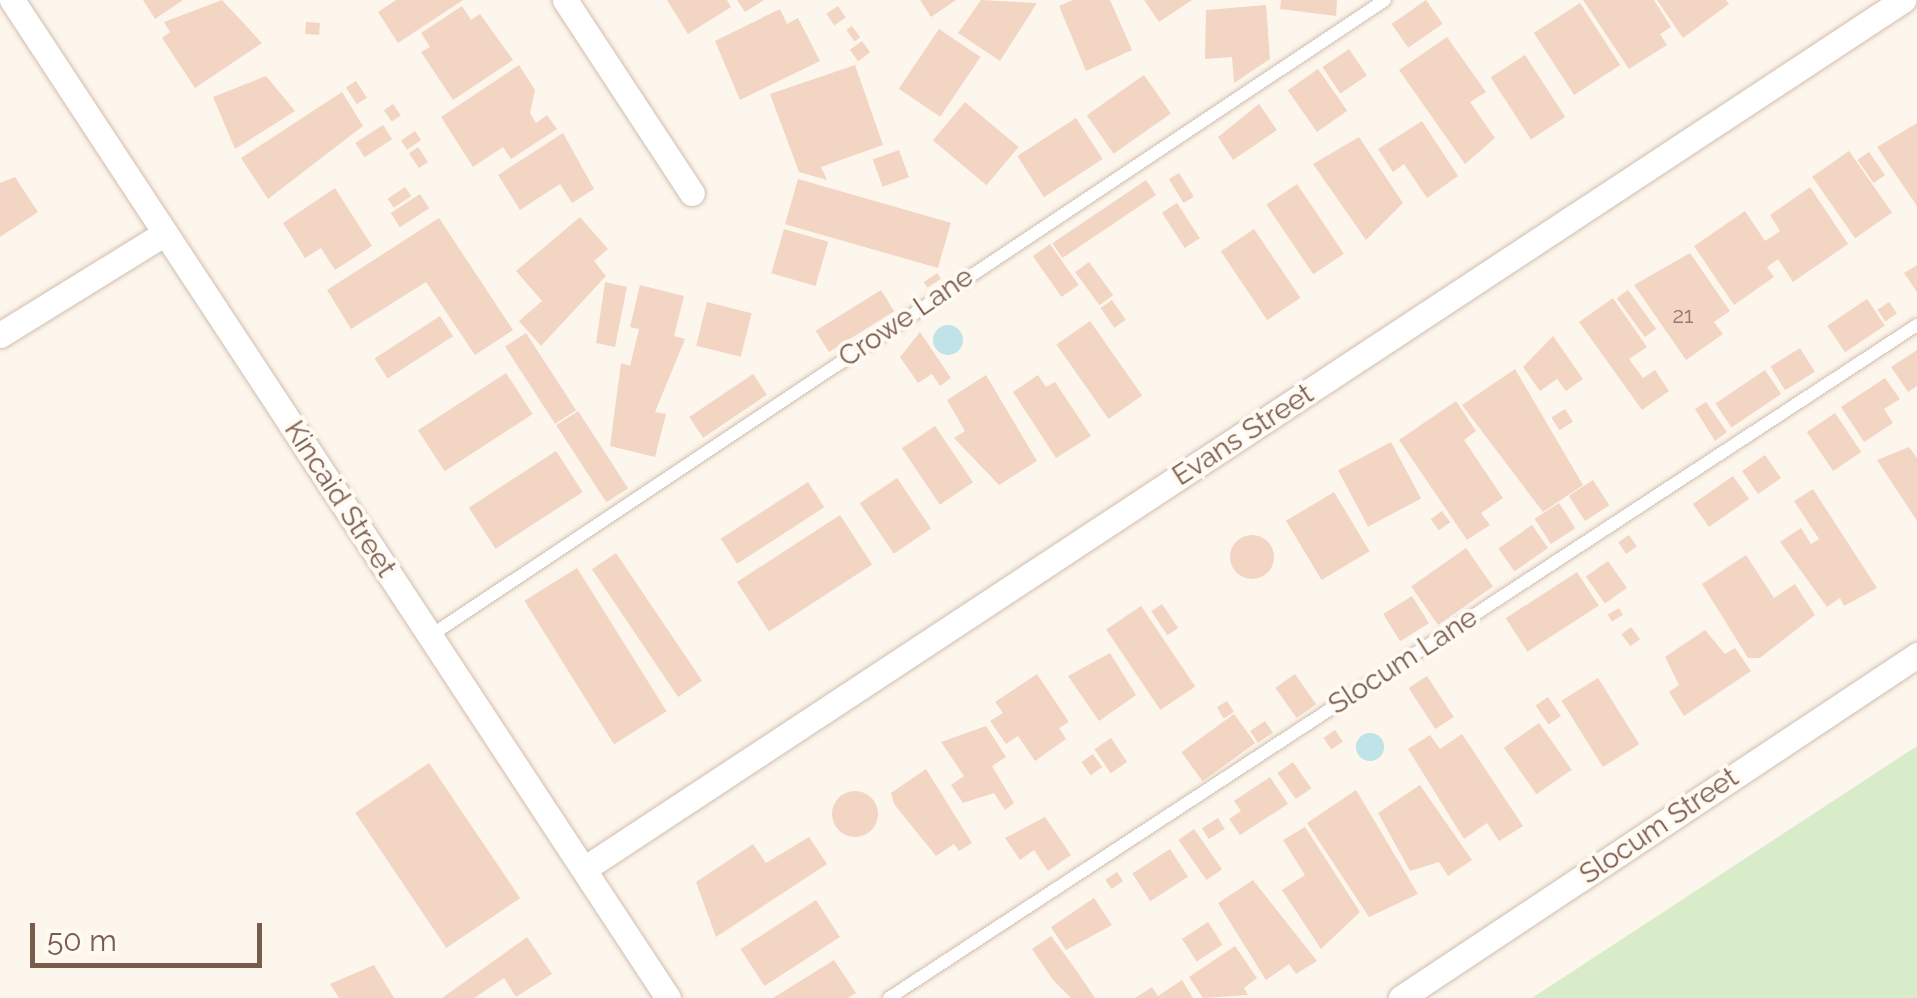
<!DOCTYPE html>
<html>
<head>
<meta charset="utf-8">
<style>
  body { margin:0 }
  #map { position:relative; width:1917px; height:998px; overflow:hidden; background:#fdf6ec; font-family:Raleway,sans-serif }
  div>[style] { position:absolute }
  .green>* { inset:0; background:#d8ecc9 }
  .water>* { inset:0; background:#bfe3e8 }
  .round { border-radius:50% }
  .building>* { inset:0; background:#f3d5c3; transform-origin:0 0 }
  .roads { filter:drop-shadow(0 0 2px #d1beb0) drop-shadow(0 0 2px #d1beb0) }
  .lane>* { height:12px; margin:-6px; padding:0 6px; transform-origin:6px; border-radius:6px; background:#fff }
  .street>* { height:25px; margin:-12.5px; padding:0 12.5px; transform-origin:12.5px; border-radius:12.5px; background:#fff }
  span { translate:-50% -50%; white-space:nowrap; text-align:center; line-height:1.15; -webkit-text-stroke:8px #fffaf3; paint-order:stroke }
  .number-label { font-size:22px; color:#987a6a }
  .number-label span { -webkit-text-stroke-width:0 }
  .street-label { font-size:28px; color:#7a5c4d }
  .scale { position:absolute; left:30px; top:923px; width:232px; height:45px; box-sizing:border-box; border:5px solid #7a5c4d; border-top:0; padding-left:12px; font-size:30px; line-height:35px; white-space:nowrap; color:#7a5c4d; -webkit-text-stroke:8px #fffaf3; paint-order:stroke }
</style>
</head>
<body>
<div id="map">
  <div class="green">
    <div style="clip-path:polygon(1917px 746px,1917px 998px,1532px 998px)"></div>
  </div>
  <div class="water">
    <div class="round" style="left:933px;top:325px;width:30px;height:30px"></div>
    <div class="round" style="left:1356px;top:733px;width:28px;height:28px"></div>
  </div>
  <div class="building">
    <div style="clip-path:polygon(143px 0,183px 0,155px 19px)"></div>
    <div style="clip-path:polygon(222px 0,262px 43px,195px 88px,162px 38px,170px 32px,164px 22px)"></div>
    <div style="clip-path:polygon(396px 0,463px 0,398px 43px,378px 12px)"></div>
    <div style="clip-path:polygon(667px 0,727px 0,731px 7px,688px 34px)"></div>
    <div style="clip-path:polygon(737px 0,764px 0,745px 12px)"></div>
    <div style="clip-path:polygon(920px 0,956px 0,931px 17px)"></div>
    <div style="clip-path:polygon(981px 0,1037px 3px,1000px 61px,958px 33px)"></div>
    <div style="clip-path:polygon(1073px 0,1110px 0,1132px 50px,1086px 71px,1059px 6px)"></div>
    <div style="clip-path:polygon(1144px 0,1192px 0,1159px 22px)"></div>
    <div style="clip-path:polygon(1281px 0,1337px 0,1336px 16px,1280px 9px)"></div>
    <div style="left:1426px;top:0;width:29px;height:42px;rotate:55deg"></div>
    <div style="clip-path:polygon(1583px 0,1654px 0,1671px 27px,1660px 34px,1667px 45px,1629px 69px)"></div>
    <div style="clip-path:polygon(1657px 0,1726px 0,1729px 4px,1683px 38px)"></div>
    <div style="left:1580px;top:3px;width:74px;height:55px;rotate:57deg"></div>
    <div style="clip-path:polygon(1266px 5px,1270px 59px,1234px 83px,1232px 57px,1205px 59px,1206px 10px)"></div>
    <div style="clip-path:polygon(462px 6px,471px 20px,480px 14px,513px 60px,453px 100px,421px 52px,430px 47px,421px 33px)"></div>
    <div style="left:838px;top:6px;width:14px;height:14px;rotate:56deg"></div>
    <div style="clip-path:polygon(780px 9px,787px 24px,798px 18px,820px 61px,740px 100px,715px 41px)"></div>
    <div style="left:306px;top:22px;width:14px;height:12px;rotate:4deg"></div>
    <div style="left:852px;top:26px;width:14px;height:7px;rotate:54deg"></div>
    <div style="left:939px;top:29px;width:50px;height:72px;rotate:34deg"></div>
    <div style="clip-path:polygon(1447px 37px,1486px 92px,1470px 102px,1495px 138px,1465px 164px,1399px 70px)"></div>
    <div style="left:862px;top:41px;width:14px;height:15px;rotate:54deg"></div>
    <div style="left:1349px;top:49px;width:32px;height:32px;rotate:56deg"></div>
    <div style="left:1525px;top:55px;width:74px;height:41px;rotate:57deg"></div>
    <div style="clip-path:polygon(519px 65px,535px 90px,530px 113px,536px 123px,547px 115px,557px 129px,511px 159px,503px 147px,473px 167px,441px 117px)"></div>
    <div style="clip-path:polygon(855px 65px,883px 145px,821px 167px,827px 180px,799px 172px,770px 94px)"></div>
    <div style="left:1318px;top:69px;width:51px;height:37px;rotate:55deg"></div>
    <div style="left:1144px;top:75px;width:47px;height:70px;rotate:55deg"></div>
    <div style="clip-path:polygon(266px 76px,295px 111px,235px 149px,213px 97px)"></div>
    <div style="left:356px;top:81px;width:20px;height:12px;rotate:57deg"></div>
    <div style="clip-path:polygon(342px 92px,363px 126px,268px 199px,241px 158px)"></div>
    <div style="left:965px;top:102px;width:70px;height:50px;rotate:40deg"></div>
    <div style="left:393px;top:104px;width:14px;height:11px;rotate:56deg"></div>
    <div style="clip-path:polygon(1259px 104px,1277px 130px,1233px 160px,1218px 137px)"></div>
    <div style="left:1076px;top:118px;width:49px;height:70px;rotate:57deg"></div>
    <div style="clip-path:polygon(1422px 121px,1458px 176px,1427px 198px,1404px 164px,1393px 172px,1378px 149px)"></div>
    <div style="clip-path:polygon(1917px 123px,1917px 206px,1877px 147px)"></div>
    <div style="left:383px;top:125px;width:17px;height:33px;rotate:57deg"></div>
    <div style="left:415px;top:131px;width:11px;height:17px;rotate:56deg"></div>
    <div style="clip-path:polygon(563px 133px,594px 189px,572px 203px,560px 184px,520px 210px,498px 175px)"></div>
    <div style="clip-path:polygon(1359px 137px,1403px 203px,1366px 240px,1313px 164px)"></div>
    <div style="left:418px;top:147px;width:18px;height:11px;rotate:56deg"></div>
    <div style="left:899px;top:150px;width:29px;height:28px;rotate:70deg"></div>
    <div style="left:1849px;top:151px;width:75px;height:45px;rotate:55deg"></div>
    <div style="left:1869px;top:152px;width:28px;height:14px;rotate:55deg"></div>
    <div style="left:1179px;top:173px;width:28px;height:12px;rotate:58deg"></div>
    <div style="clip-path:polygon(15px 177px,38px 212px,0 237px,0 183px)"></div>
    <div style="left:798px;top:179px;width:159px;height:47px;rotate:16deg"></div>
    <div style="left:1146px;top:180px;width:18px;height:113px;rotate:56deg"></div>
    <div style="left:1297px;top:184px;width:84px;height:37px;rotate:56deg"></div>
    <div style="left:405px;top:187px;width:11px;height:21px;rotate:56deg"></div>
    <div style="clip-path:polygon(1810px 187px,1848px 244px,1793px 282px,1778px 259px,1767px 267px,1774px 277px,1734px 305px,1694px 246px,1745px 211px,1765px 241px,1780px 231px,1770px 215px)"></div>
    <div style="clip-path:polygon(335px 188px,372px 246px,335px 270px,321px 248px,305px 258px,283px 223px)"></div>
    <div style="left:420px;top:194px;width:17px;height:35px;rotate:57deg"></div>
    <div style="left:1177px;top:203px;width:42px;height:18px;rotate:57deg"></div>
    <div style="clip-path:polygon(580px 217px,608px 249px,594px 261px,606px 276px,541px 346px,519px 321px,542px 301px,516px 271px)"></div>
    <div style="clip-path:polygon(439px 218px,513px 330px,475px 355px,426px 282px,351px 329px,327px 290px)"></div>
    <div style="left:784px;top:229px;width:46px;height:46px;rotate:16deg"></div>
    <div style="left:1254px;top:229px;width:83px;height:40px;rotate:56deg"></div>
    <div style="left:1050px;top:244px;width:50px;height:21px;rotate:55deg"></div>
    <div style="clip-path:polygon(1690px 253px,1730px 311px,1714px 322px,1723px 334px,1686px 360px,1634px 285px)"></div>
    <div style="left:1089px;top:262px;width:41px;height:17px;rotate:54deg"></div>
    <div style="clip-path:polygon(1917px 265px,1917px 292px,1904px 273px)"></div>
    <div style="left:937px;top:273px;width:7px;height:16px;rotate:56deg"></div>
    <div style="clip-path:polygon(605px 282px,627px 287px,615px 347px,596px 343px)"></div>
    <div style="clip-path:polygon(640px 285px,684px 296px,674px 336px,685px 339px,655px 412px,666px 414px,655px 457px,610px 446px,621px 363px,630px 366px,639px 329px,630px 327px)"></div>
    <div style="left:881px;top:290px;width:25px;height:77px;rotate:58deg"></div>
    <div style="left:1628px;top:290px;width:48px;height:14px;rotate:54deg"></div>
    <div style="clip-path:polygon(1613px 298px,1647px 347px,1629px 359px,1643px 378px,1655px 370px,1669px 391px,1642px 410px,1579px 322px)"></div>
    <div style="left:1867px;top:299px;width:32px;height:48px;rotate:56deg"></div>
    <div style="left:1112px;top:300px;width:24px;height:14px;rotate:55deg"></div>
    <div style="left:707px;top:302px;width:46px;height:45px;rotate:14deg"></div>
    <div style="left:1889px;top:302px;width:14px;height:14px;rotate:56deg"></div>
    <div style="left:440px;top:316px;width:24px;height:78px;rotate:57deg"></div>
    <div style="left:1090px;top:321px;width:91px;height:41px;rotate:55deg"></div>
    <div style="clip-path:polygon(920px 332px,951px 378px,940px 386px,932px 374px,918px 383px,900px 357px)"></div>
    <div style="left:526px;top:333px;width:92px;height:25px;rotate:57deg"></div>
    <div style="clip-path:polygon(1553px 336px,1583px 379px,1566px 391px,1557px 379px,1540px 391px,1523px 367px)"></div>
    <div style="left:1800px;top:348px;width:28px;height:35px;rotate:58deg"></div>
    <div style="clip-path:polygon(1917px 350px,1917px 386px,1908px 392px,1891px 367px)"></div>
    <div style="clip-path:polygon(1515px 369px,1583px 485px,1543px 512px,1462px 405px)"></div>
    <div style="left:1765px;top:370px;width:29px;height:60px;rotate:56deg"></div>
    <div style="left:506px;top:373px;width:49px;height:105px;rotate:57deg"></div>
    <div style="left:753px;top:374px;width:25px;height:77px;rotate:56deg"></div>
    <div style="clip-path:polygon(986px 375px,1037px 461px,999px 485px,954px 438px,965px 431px,947px 400px)"></div>
    <div style="clip-path:polygon(1038px 375px,1046px 387px,1055px 382px,1091px 436px,1056px 458px,1013px 392px)"></div>
    <div style="clip-path:polygon(1885px 378px,1900px 399px,1884px 409px,1893px 423px,1864px 442px,1841px 407px)"></div>
    <div style="clip-path:polygon(1456px 401px,1476px 431px,1464px 440px,1503px 498px,1481px 513px,1490px 525px,1467px 540px,1399px 440px)"></div>
    <div style="clip-path:polygon(1706px 402px,1727px 432px,1715px 441px,1695px 409px)"></div>
    <div style="left:1565px;top:409px;width:15px;height:16px;rotate:58deg"></div>
    <div style="left:578px;top:411px;width:92px;height:26px;rotate:57deg"></div>
    <div style="left:1835px;top:413px;width:47px;height:34px;rotate:56deg"></div>
    <div style="left:935px;top:426px;width:68px;height:40px;rotate:56deg"></div>
    <div style="left:1391px;top:442px;width:64px;height:60px;rotate:62deg"></div>
    <div style="clip-path:polygon(1909px 447px,1917px 458px,1917px 521px,1877px 460px)"></div>
    <div style="left:556px;top:451px;width:49px;height:104px;rotate:57deg"></div>
    <div style="left:1765px;top:455px;width:28px;height:28px;rotate:55deg"></div>
    <div style="left:1733px;top:476px;width:28px;height:49px;rotate:55deg"></div>
    <div style="left:897px;top:478px;width:61px;height:45px;rotate:56deg"></div>
    <div style="left:1593px;top:480px;width:30px;height:29px;rotate:57deg"></div>
    <div style="left:808px;top:482px;width:30px;height:104px;rotate:57deg"></div>
    <div style="clip-path:polygon(1813px 489px,1877px 588px,1844px 606px,1840px 598px,1827px 607px,1780px 542px,1801px 528px,1811px 544px,1819px 539px,1794px 501px)"></div>
    <div style="left:1334px;top:492px;width:69px;height:56px;rotate:59deg"></div>
    <div style="left:1559px;top:503px;width:30px;height:29px;rotate:57deg"></div>
    <div style="left:1442px;top:511px;width:14px;height:14px;rotate:54deg"></div>
    <div style="left:840px;top:515px;width:59px;height:123px;rotate:57deg"></div>
    <div style="left:1532px;top:525px;width:28px;height:41px;rotate:55deg"></div>
    <div class="round" style="left:1230px;top:535px;width:44px;height:44px"></div>
    <div style="left:1629px;top:535px;width:14px;height:13px;rotate:56deg"></div>
    <div style="left:1466px;top:548px;width:47px;height:67px;rotate:55deg"></div>
    <div style="left:616px;top:553px;width:154px;height:29px;rotate:56deg"></div>
    <div style="clip-path:polygon(1746px 555px,1774px 598px,1795px 584px,1815px 615px,1760px 658px,1748px 658px,1702px 584px)"></div>
    <div style="left:1608px;top:561px;width:33px;height:27px;rotate:55deg"></div>
    <div style="left:577px;top:568px;width:169px;height:62px;rotate:58deg"></div>
    <div style="left:1577px;top:572px;width:40px;height:85px;rotate:57deg"></div>
    <div style="left:1412px;top:596px;width:32px;height:34px;rotate:58deg"></div>
    <div style="left:1162px;top:604px;width:29px;height:13px;rotate:56deg"></div>
    <div style="left:1141px;top:606px;width:97px;height:42px;rotate:56deg"></div>
    <div style="left:1619px;top:608px;width:8px;height:13px;rotate:60deg"></div>
    <div style="left:1631px;top:627px;width:15px;height:12px;rotate:53deg"></div>
    <div style="clip-path:polygon(1705px 630px,1725px 654px,1735px 648px,1751px 671px,1684px 716px,1669px 692px,1679px 685px,1665px 657px)"></div>
    <div style="clip-path:polygon(1110px 653px,1136px 695px,1099px 721px,1068px 676px)"></div>
    <div style="clip-path:polygon(1037px 674px,1069px 722px,1059px 728px,1066px 739px,1035px 761px,1018px 736px,1006px 744px,990px 721px,1003px 713px,995px 702px)"></div>
    <div style="left:1295px;top:674px;width:37px;height:24px;rotate:55deg"></div>
    <div style="left:1427px;top:676px;width:49px;height:22px;rotate:57deg"></div>
    <div style="left:1598px;top:678px;width:78px;height:43px;rotate:58deg"></div>
    <div style="left:1548px;top:697px;width:23px;height:15px;rotate:56deg"></div>
    <div style="left:1227px;top:701px;width:13px;height:12px;rotate:58deg"></div>
    <div style="left:1234px;top:714px;width:36px;height:65px;rotate:54deg"></div>
    <div style="left:1265px;top:721px;width:14px;height:18px;rotate:56deg"></div>
    <div style="left:1539px;top:723px;width:57px;height:43px;rotate:55deg"></div>
    <div style="clip-path:polygon(986px 726px,1006px 757px,992px 766px,1014px 803px,1005px 810px,994px 793px,963px 803px,951px 785px,964px 776px,941px 742px)"></div>
    <div style="left:1335px;top:730px;width:14px;height:14px;rotate:56deg"></div>
    <div style="clip-path:polygon(1462px 734px,1523px 826px,1499px 841px,1487px 823px,1464px 839px,1408px 749px,1430px 735px,1440px 749px)"></div>
    <div style="left:1111px;top:738px;width:29px;height:20px;rotate:56deg"></div>
    <div style="left:1093px;top:754px;width:16px;height:14px;rotate:55deg"></div>
    <div style="left:1293px;top:762px;width:32px;height:19px;rotate:55deg"></div>
    <div style="left:429px;top:763px;width:163px;height:89px;rotate:56deg"></div>
    <div style="clip-path:polygon(926px 769px,972px 843px,959px 851px,954px 844px,936px 856px,894px 804px,891px 793px)"></div>
    <div style="clip-path:polygon(1270px 777px,1288px 804px,1240px 835px,1229px 819px,1241px 811px,1234px 801px)"></div>
    <div style="clip-path:polygon(1420px 785px,1472px 860px,1448px 876px,1439px 862px,1410px 871px,1378px 813px)"></div>
    <div style="clip-path:polygon(1356px 790px,1418px 894px,1369px 917px,1307px 823px)"></div>
    <div class="round" style="left:832px;top:791px;width:46px;height:46px"></div>
    <div style="clip-path:polygon(1045px 817px,1071px 855px,1048px 871px,1034px 850px,1020px 860px,1005px 838px)"></div>
    <div style="left:1218px;top:818px;width:13px;height:19px;rotate:58deg"></div>
    <div style="clip-path:polygon(1305px 827px,1360px 912px,1321px 949px,1282px 890px,1305px 875px,1283px 840px)"></div>
    <div style="left:1194px;top:829px;width:49px;height:19px;rotate:55deg"></div>
    <div style="clip-path:polygon(809px 837px,827px 864px,716px 937px,696px 882px,753px 844px,766px 863px)"></div>
    <div style="left:1170px;top:849px;width:33px;height:45px;rotate:57deg"></div>
    <div style="left:1117px;top:872px;width:11px;height:14px;rotate:56deg"></div>
    <div style="clip-path:polygon(1253px 880px,1317px 961px,1296px 974px,1289px 964px,1266px 980px,1218px 903px)"></div>
    <div style="clip-path:polygon(1094px 898px,1112px 925px,1066px 950px,1051px 927px)"></div>
    <div style="left:816px;top:900px;width:44px;height:90px;rotate:57deg"></div>
    <div style="left:1208px;top:922px;width:27px;height:31px;rotate:57deg"></div>
    <div style="clip-path:polygon(1051px 936px,1074px 967px,1095px 998px,1071px 998px,1053px 980px,1032px 949px)"></div>
    <div style="clip-path:polygon(527px 937px,552px 974px,516px 997px,504px 978px,474px 998px,442px 998px)"></div>
    <div style="clip-path:polygon(1235px 946px,1257px 978px,1244px 988px,1248px 995px,1203px 998px,1189px 977px)"></div>
    <div style="clip-path:polygon(834px 960px,856px 993px,848px 998px,773px 998px)"></div>
    <div style="clip-path:polygon(374px 965px,394px 998px,339px 998px,330px 984px)"></div>
    <div style="clip-path:polygon(1182px 980px,1193px 998px,1135px 998px,1152px 987px,1158px 996px)"></div>
  </div>
  <div class="roads">
    <div class="lane">
      <div style="left:430px;top:636px;width:1147px;rotate:-33.66deg"></div>
      <div style="left:889px;top:998px;width:1229px;rotate:-33.21deg"></div>
    </div>
    <div class="street">
      <div style="left:12px;top:0;width:1194px;rotate:56.68deg"></div>
      <div style="left:565px;top:0;width:231px;rotate:56.7deg"></div>
      <div style="left:0;top:335px;width:194px;rotate:-31.7deg"></div>
      <div style="left:584px;top:869px;width:1580px;rotate:-33.38deg"></div>
      <div style="left:1401px;top:998px;width:620px;rotate:-33.61deg"></div>
    </div>
  </div>
  <div class="number-label">
    <span style="left:1683px;top:316px">21</span>
  </div>
  <div class="street-label">
    <span style="left:906px;top:317px;rotate:-34deg">Crowe Lane</span>
    <span style="left:1243px;top:435px;rotate:-33deg">Evans Street</span>
    <span style="left:340px;top:499px;rotate:57deg">Kincaid Street</span>
    <span style="left:1403px;top:661px;rotate:-33deg">Slocum Lane</span>
    <span style="left:1659px;top:826px;rotate:-34deg">Slocum Street</span>
  </div>
  <div class="scale">50 m</div>
</div>
</body>
</html>
